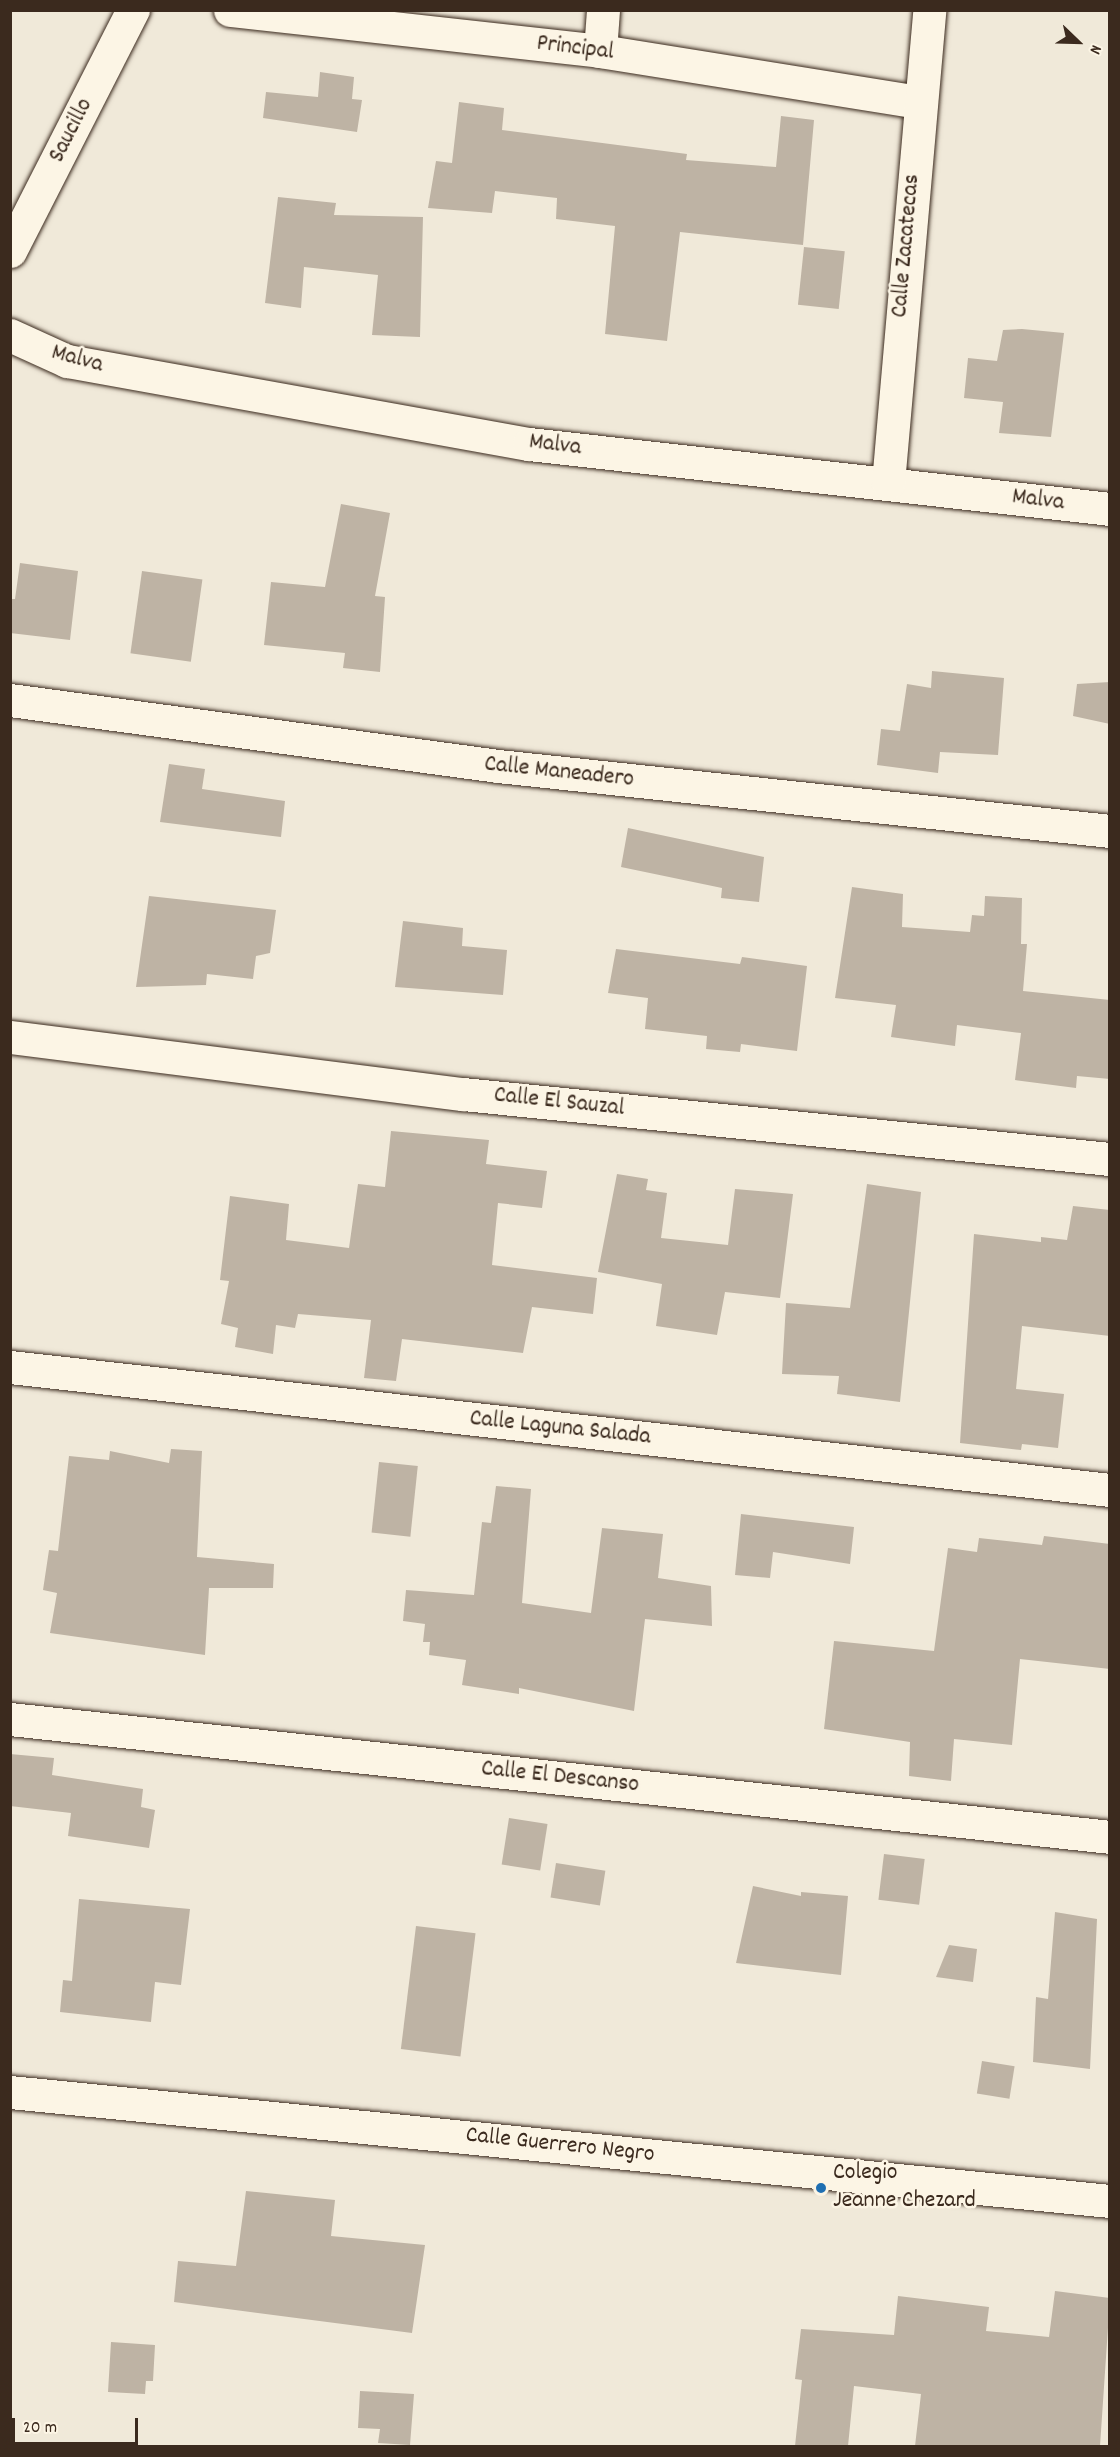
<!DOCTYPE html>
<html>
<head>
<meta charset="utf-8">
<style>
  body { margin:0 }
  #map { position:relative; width:1120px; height:2457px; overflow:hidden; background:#f0e9d9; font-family:Dekko,sans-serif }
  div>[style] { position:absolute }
  .building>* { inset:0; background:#beb3a4; transform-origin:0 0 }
  .roads { filter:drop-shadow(0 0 2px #3b2a1e) drop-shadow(0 0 2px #3b2a1e) }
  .minor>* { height:33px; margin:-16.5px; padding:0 16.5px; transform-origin:16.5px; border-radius:16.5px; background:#fcf5e5 }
  .dots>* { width:16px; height:16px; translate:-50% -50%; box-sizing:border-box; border:3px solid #fcf5e5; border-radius:50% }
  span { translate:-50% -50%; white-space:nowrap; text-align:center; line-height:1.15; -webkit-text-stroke:5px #fcf5e5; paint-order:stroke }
  .street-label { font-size:24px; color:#3b2a1e }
  .poi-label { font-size:24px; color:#3b2a1e }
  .left { translate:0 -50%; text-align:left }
  .frame { position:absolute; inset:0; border:12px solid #3b2a1e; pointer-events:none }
  .north { position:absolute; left:1048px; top:12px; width:60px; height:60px; -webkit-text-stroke:4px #fcf5e5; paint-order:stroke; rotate:113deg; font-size:16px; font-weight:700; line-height:24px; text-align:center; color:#3b2a1e }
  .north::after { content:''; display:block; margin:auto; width:21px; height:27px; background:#3b2a1e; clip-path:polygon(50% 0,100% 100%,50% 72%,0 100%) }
  .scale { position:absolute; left:12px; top:2418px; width:126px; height:27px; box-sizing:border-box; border:3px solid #3b2a1e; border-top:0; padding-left:8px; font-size:18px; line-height:21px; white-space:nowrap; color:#3b2a1e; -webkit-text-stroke:4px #fcf5e5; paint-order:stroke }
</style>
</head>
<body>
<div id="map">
  <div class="building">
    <div style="clip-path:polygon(320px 72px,354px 77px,352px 99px,362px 100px,357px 132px,263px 118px,266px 92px,318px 97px)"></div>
    <div style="clip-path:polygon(459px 102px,504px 108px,502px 130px,687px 154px,686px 160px,776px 167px,781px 116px,814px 120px,803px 245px,680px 232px,667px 341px,605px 334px,615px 226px,556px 219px,557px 198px,495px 191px,492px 213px,428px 208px,436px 161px,452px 163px)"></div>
    <div style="clip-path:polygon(278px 197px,336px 203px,334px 215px,423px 217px,420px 337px,372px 335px,378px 275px,304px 267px,301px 308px,265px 303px)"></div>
    <div style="left:804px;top:247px;width:41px;height:58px;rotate:6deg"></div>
    <div style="clip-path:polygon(1022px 329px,1064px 333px,1051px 437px,999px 433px,1003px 402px,964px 398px,968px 358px,997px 361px,1003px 330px)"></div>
    <div style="clip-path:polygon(341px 504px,390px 513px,375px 596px,385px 597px,380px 672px,343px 668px,345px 653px,264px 645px,271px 582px,325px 587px)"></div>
    <div style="clip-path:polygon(20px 563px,78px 571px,70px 640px,10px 633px,10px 599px,15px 599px)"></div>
    <div style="left:142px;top:571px;width:61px;height:83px;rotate:8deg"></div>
    <div style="clip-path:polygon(932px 671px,1004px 678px,998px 755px,940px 752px,938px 773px,877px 765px,881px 729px,900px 731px,907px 684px,931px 688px)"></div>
    <div style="clip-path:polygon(1110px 682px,1110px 724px,1073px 716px,1077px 684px)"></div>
    <div style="clip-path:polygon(169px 764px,205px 769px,202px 789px,285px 801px,281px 837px,160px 822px)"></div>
    <div style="clip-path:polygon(628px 828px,764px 857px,759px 902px,721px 898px,722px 888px,621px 867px)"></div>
    <div style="clip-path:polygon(852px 887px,903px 894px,902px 927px,970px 932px,972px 915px,984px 916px,985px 896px,1022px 898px,1021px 944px,1027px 944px,1023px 991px,1110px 1000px,1110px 1079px,1077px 1076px,1076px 1088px,1015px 1080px,1021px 1033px,957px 1025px,955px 1046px,891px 1037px,896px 1005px,835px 998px)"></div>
    <div style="clip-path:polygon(149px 896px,276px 910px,270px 953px,256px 956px,253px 979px,207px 974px,206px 985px,136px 987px)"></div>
    <div style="clip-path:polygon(403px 921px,463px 928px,462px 946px,507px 950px,503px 995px,395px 987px)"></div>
    <div style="clip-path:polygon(616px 949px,740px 964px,742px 957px,807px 966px,797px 1051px,741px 1044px,740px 1052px,706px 1049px,707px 1036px,645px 1029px,648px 998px,608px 993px)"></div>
    <div style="clip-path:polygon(391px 1131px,489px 1140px,486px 1164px,547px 1171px,542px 1208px,498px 1203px,492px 1265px,597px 1278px,593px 1314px,532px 1307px,523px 1353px,402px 1339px,396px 1381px,364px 1378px,371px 1320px,298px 1314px,295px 1328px,276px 1325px,273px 1354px,235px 1347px,238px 1328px,221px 1324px,229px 1281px,220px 1280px,230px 1196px,289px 1204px,286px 1240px,349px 1248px,358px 1184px,385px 1187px)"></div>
    <div style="clip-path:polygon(617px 1174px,648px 1179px,646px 1190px,667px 1193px,661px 1238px,728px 1245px,735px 1189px,793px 1194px,780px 1298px,725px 1292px,717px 1335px,656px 1326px,662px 1284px,598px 1272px)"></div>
    <div style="clip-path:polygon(867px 1184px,921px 1192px,900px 1402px,837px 1394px,839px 1376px,782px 1374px,786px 1303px,850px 1308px)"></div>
    <div style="clip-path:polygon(1073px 1206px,1110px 1210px,1110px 1336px,1022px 1326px,1016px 1389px,1064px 1394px,1058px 1448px,1022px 1444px,1021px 1450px,960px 1443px,974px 1234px,1041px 1242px,1041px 1237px,1067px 1240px)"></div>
    <div style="clip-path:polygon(171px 1449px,202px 1451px,197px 1557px,274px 1564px,273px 1588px,209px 1588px,205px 1655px,50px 1633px,57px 1593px,43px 1590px,49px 1550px,58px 1551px,69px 1456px,109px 1460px,110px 1451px,169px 1463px)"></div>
    <div style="left:379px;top:1462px;width:39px;height:71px;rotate:6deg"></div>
    <div style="clip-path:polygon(496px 1486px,531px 1489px,522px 1603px,591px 1613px,602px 1528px,663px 1534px,658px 1578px,711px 1586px,712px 1626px,645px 1619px,634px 1711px,519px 1688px,519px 1694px,462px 1685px,466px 1660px,429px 1655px,430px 1642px,423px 1642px,425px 1624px,403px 1621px,406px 1590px,474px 1595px,482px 1522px,491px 1523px)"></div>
    <div style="clip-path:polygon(741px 1514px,854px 1527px,850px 1564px,773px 1552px,770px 1578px,735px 1575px)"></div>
    <div style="clip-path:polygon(1044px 1536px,1110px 1544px,1110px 1669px,1020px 1659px,1012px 1745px,954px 1739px,951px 1781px,909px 1776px,910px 1742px,824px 1729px,834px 1641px,934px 1651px,948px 1548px,977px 1552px,979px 1538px,1042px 1545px)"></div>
    <div style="clip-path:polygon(10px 1754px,54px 1758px,52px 1775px,143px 1789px,141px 1807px,155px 1810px,149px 1848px,68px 1836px,71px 1813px,10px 1806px)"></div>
    <div style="left:509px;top:1818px;width:39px;height:47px;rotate:9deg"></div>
    <div style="left:884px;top:1854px;width:41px;height:46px;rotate:7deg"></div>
    <div style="left:556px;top:1863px;width:50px;height:35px;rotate:9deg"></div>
    <div style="clip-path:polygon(753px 1886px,801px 1896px,801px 1892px,848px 1896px,841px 1975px,736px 1963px)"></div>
    <div style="clip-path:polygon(79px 1899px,190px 1909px,181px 1985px,155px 1982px,151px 2022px,60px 2012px,63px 1980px,72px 1981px)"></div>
    <div style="clip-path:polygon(1055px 1912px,1097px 1919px,1090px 2069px,1033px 2062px,1036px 1997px,1048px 1999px)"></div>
    <div style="left:416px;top:1926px;width:60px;height:124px;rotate:7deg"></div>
    <div style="clip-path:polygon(949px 1945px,977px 1949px,973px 1982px,936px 1977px)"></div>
    <div style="left:982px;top:2061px;width:33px;height:33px;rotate:9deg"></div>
    <div style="clip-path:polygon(246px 2191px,335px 2200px,331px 2236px,425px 2245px,412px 2333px,174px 2302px,178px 2261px,236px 2266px)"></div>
    <div style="clip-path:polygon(1055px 2291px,1110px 2298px,1100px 2446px,915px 2446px,921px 2394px,854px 2386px,848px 2446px,795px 2446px,802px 2380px,795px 2379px,801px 2329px,894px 2335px,898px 2296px,989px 2307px,986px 2331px,1049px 2337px)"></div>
    <div style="clip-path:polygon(111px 2342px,155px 2345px,153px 2381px,146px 2381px,145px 2394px,108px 2392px)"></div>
    <div style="clip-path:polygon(360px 2391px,414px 2394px,410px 2445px,378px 2443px,380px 2429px,358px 2428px)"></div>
  </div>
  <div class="roads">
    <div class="minor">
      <div style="left:230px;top:10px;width:372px;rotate:6.3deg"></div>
      <div style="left:600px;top:51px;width:322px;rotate:9.1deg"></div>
      <div style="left:600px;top:51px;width:41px;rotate:-85.8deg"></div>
      <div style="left:10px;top:251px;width:271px;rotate:-63deg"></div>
      <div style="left:10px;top:335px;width:63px;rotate:24.5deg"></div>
      <div style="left:67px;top:361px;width:469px;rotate:10.2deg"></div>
      <div style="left:529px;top:444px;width:585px;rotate:6.38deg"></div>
      <div style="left:888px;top:483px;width:475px;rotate:-85deg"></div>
      <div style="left:10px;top:700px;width:492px;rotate:7.7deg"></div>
      <div style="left:498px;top:766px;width:615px;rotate:6.06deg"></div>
      <div style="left:10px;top:1037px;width:457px;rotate:7.2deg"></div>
      <div style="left:463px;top:1094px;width:650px;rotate:5.74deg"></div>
      <div style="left:10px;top:1367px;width:1107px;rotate:6.38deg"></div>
      <div style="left:10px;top:1719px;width:1106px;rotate:6.12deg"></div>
      <div style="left:10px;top:2092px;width:1105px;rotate:5.66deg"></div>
    </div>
  </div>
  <div class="dots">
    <div style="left:821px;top:2188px;background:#1f6fb2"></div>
  </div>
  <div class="street-label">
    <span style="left:575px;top:49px;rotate:7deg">Principal</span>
    <span style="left:72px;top:131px;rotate:-63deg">Saucillo</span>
    <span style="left:907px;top:246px;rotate:-85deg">Calle Zacatecas</span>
    <span style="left:77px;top:360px;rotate:15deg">Malva</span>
    <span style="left:555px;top:446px;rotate:7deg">Malva</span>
    <span style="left:1038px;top:501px;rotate:7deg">Malva</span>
    <span style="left:559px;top:773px;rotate:6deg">Calle Maneadero</span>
    <span style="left:559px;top:1103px;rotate:6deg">Calle El Sauzal</span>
    <span style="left:560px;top:1429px;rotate:6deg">Calle Laguna Salada</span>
    <span style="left:560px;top:1778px;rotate:6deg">Calle El Descanso</span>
    <span style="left:560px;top:2146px;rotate:6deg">Calle Guerrero Negro</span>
  </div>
  <div class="poi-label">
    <span class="left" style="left:833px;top:2188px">Colegio<br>Jeanne Chezard</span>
  </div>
  <div class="frame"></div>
  <div class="north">N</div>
  <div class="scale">20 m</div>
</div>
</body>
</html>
